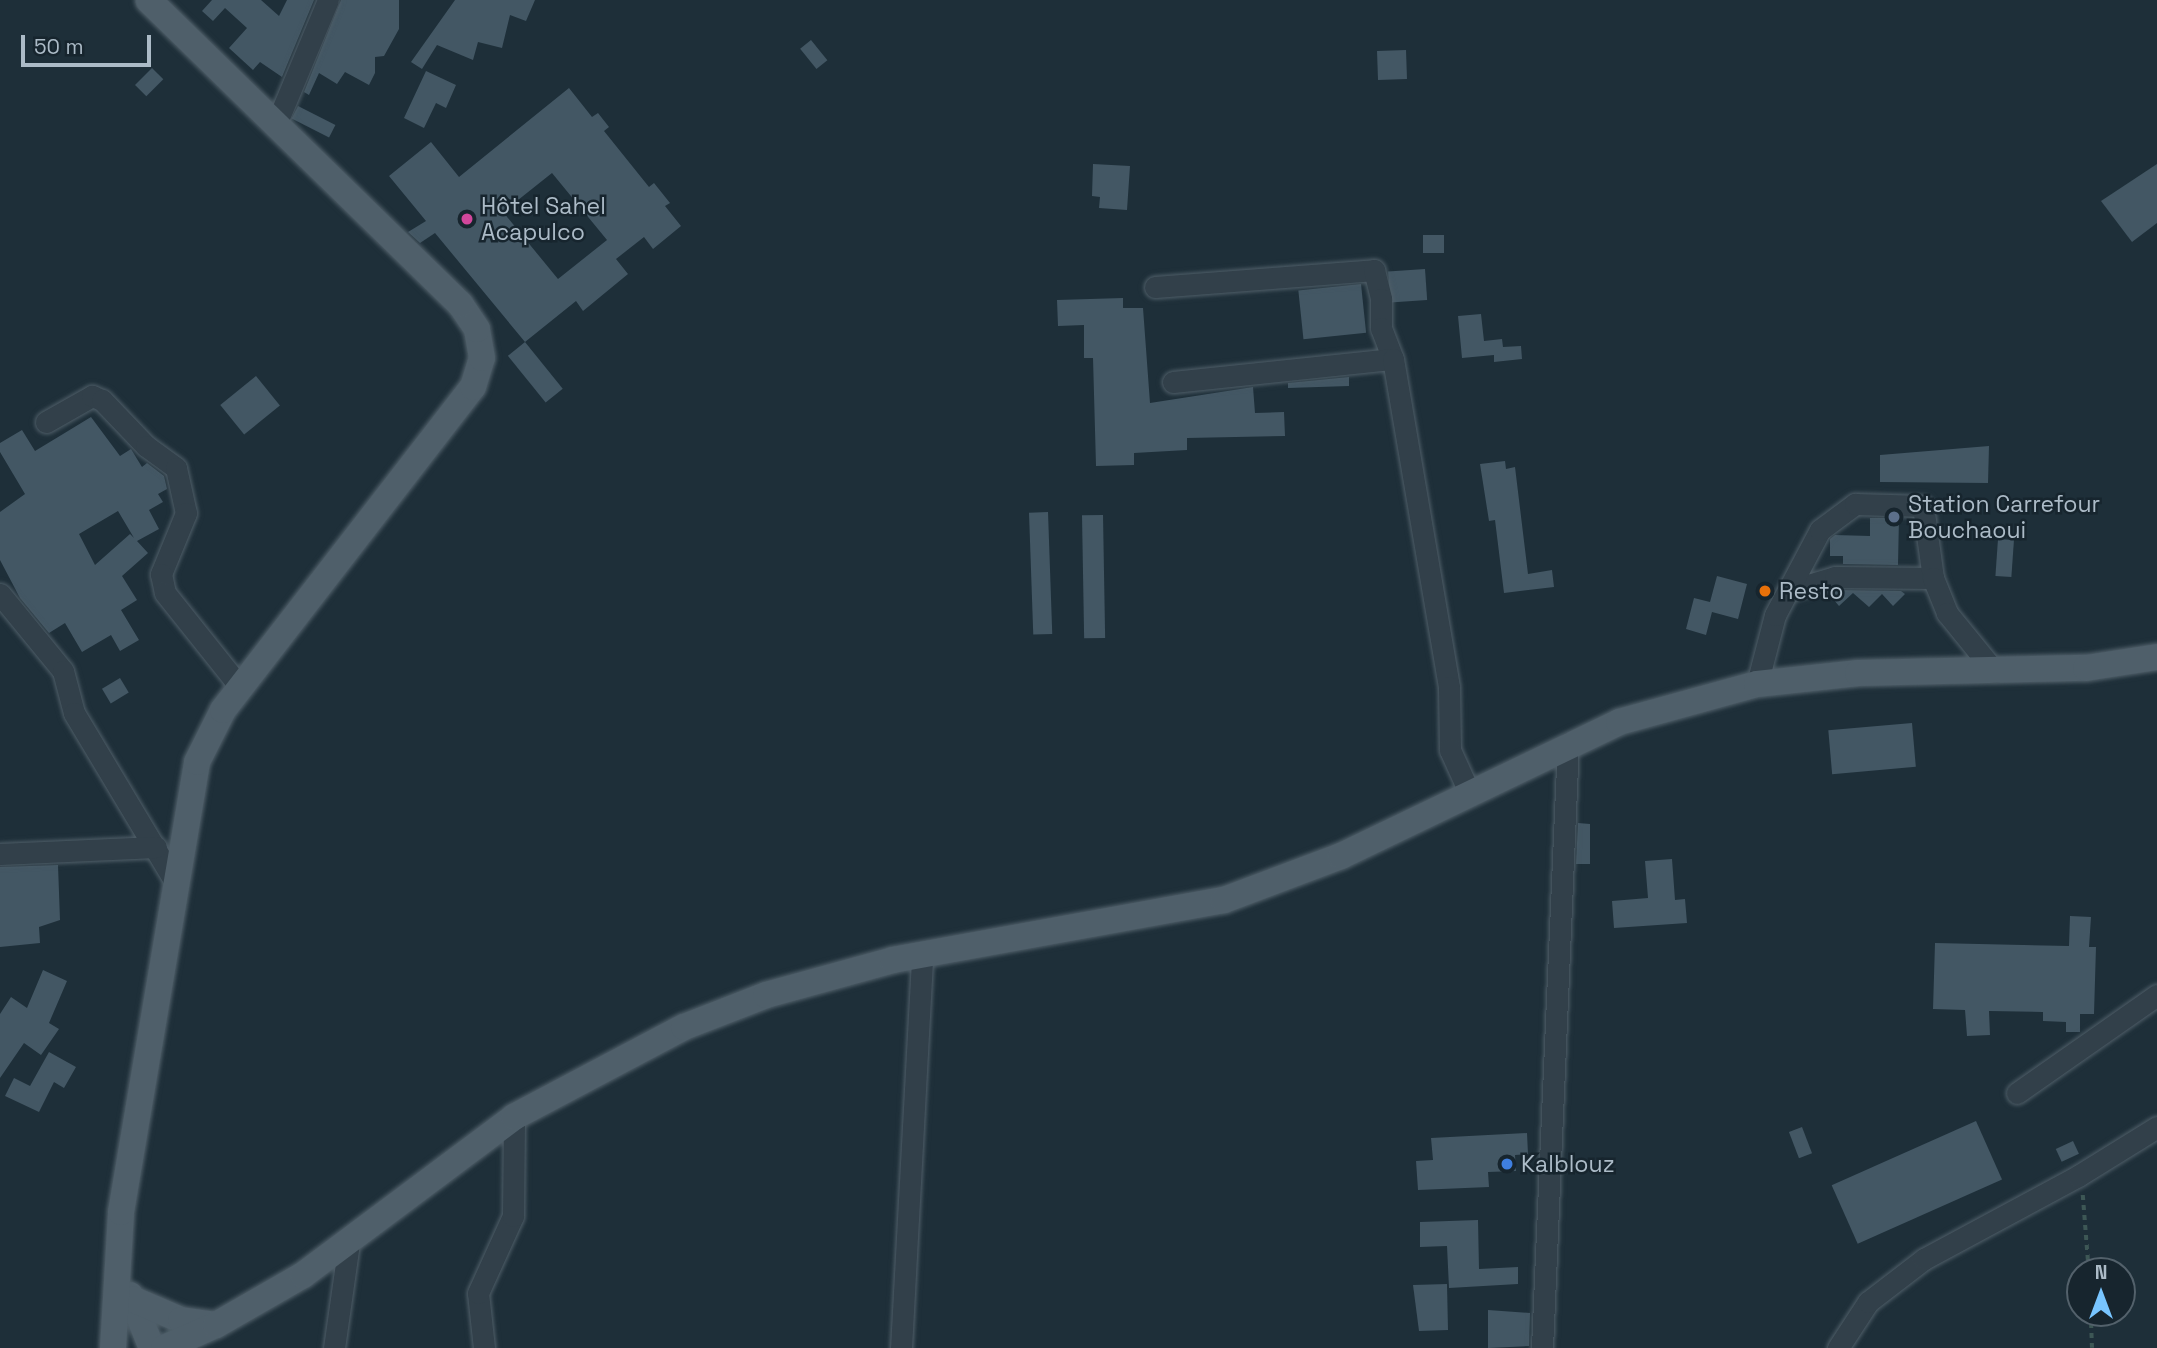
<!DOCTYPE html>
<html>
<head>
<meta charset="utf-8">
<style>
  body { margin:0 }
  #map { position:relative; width:2157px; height:1348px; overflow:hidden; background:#1e2f39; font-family:"Space Grotesk",sans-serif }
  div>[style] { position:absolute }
  .building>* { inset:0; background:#435764; transform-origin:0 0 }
  .path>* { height:3.5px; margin-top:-1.75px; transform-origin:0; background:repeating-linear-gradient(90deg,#3d5755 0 5px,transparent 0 10px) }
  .roads { filter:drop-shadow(0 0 2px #4f5e68) drop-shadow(0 0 2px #4f5e68) }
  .minor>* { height:21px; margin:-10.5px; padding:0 10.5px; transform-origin:10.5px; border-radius:10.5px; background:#32404a }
  .major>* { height:26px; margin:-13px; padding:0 13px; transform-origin:13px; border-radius:13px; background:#4f5f6a }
  .dots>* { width:19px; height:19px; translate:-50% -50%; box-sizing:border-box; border:4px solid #17252e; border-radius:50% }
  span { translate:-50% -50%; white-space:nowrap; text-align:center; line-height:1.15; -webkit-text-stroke:5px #17252e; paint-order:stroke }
  .poi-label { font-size:23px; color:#acbbc7 }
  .left { translate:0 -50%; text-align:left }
  .north { position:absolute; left:2066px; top:1257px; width:70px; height:70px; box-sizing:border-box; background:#17252e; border:2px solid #53616b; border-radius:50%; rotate:0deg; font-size:19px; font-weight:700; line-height:28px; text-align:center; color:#acbbc7 }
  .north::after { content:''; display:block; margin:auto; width:24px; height:32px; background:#78c5ff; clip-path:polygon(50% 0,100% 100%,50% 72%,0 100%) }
  .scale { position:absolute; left:21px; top:35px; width:130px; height:32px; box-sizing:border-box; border:4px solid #acbbc7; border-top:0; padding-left:9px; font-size:21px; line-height:24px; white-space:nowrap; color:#acbbc7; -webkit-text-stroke:5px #17252e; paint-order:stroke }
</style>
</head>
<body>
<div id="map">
  <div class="building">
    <div style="clip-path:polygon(212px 0,261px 0,279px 16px,287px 0,314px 0,282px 77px,260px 62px,253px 70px,229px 48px,247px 28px,225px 8px,213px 21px,202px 11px)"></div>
    <div style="clip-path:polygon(341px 0,399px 0,399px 29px,384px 56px,375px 57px,375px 73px,369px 85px,345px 72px,337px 84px,319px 73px,309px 95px,304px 92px)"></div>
    <div style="clip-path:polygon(455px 0,535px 0,526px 21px,510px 15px,502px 48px,478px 42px,473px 60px,437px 45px,422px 69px,411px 62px)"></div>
    <div style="left:811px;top:40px;width:26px;height:14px;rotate:51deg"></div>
    <div style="left:1406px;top:50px;width:29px;height:29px;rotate:88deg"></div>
    <div style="left:152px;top:68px;width:16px;height:24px;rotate:45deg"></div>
    <div style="clip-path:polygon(426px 71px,456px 85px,446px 108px,436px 103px,424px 128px,404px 118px)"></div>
    <div style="clip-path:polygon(evenodd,569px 88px,592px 117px,598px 113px,609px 127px,604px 131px,649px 187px,654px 183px,670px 203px,665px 206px,681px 226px,653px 249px,644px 237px,616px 259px,628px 274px,583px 311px,576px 301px,525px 342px,435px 233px,420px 243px,408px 232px,426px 221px,389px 176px,431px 142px,459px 177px,569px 88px,552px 173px,607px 240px,558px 279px,503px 212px,552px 173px)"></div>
    <div style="left:298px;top:106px;width:42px;height:14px;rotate:27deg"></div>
    <div style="clip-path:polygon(1093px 164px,1130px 166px,1127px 210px,1099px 208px,1100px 197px,1092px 196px)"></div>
    <div style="clip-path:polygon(2157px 164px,2157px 223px,2132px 242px,2101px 201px)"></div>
    <div style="left:1444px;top:235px;width:18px;height:21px;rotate:90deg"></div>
    <div style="left:1425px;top:269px;width:31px;height:37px;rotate:86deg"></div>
    <div style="left:1361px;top:284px;width:49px;height:63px;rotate:84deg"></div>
    <div style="clip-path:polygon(1123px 298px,1123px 308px,1143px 308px,1150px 403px,1253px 387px,1255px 413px,1284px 412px,1285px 436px,1187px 438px,1187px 450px,1134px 453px,1134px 465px,1096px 466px,1093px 358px,1084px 358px,1084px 325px,1058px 326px,1057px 300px)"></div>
    <div style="clip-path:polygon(1481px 314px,1484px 341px,1502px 339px,1503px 347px,1521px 346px,1522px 359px,1494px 362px,1494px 355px,1462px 358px,1458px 316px)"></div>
    <div style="left:525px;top:342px;width:60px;height:22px;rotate:51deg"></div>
    <div style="left:256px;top:376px;width:38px;height:46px;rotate:51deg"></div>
    <div style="clip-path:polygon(1349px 377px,1349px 386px,1288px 388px,1288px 383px)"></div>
    <div style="clip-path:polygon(evenodd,91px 417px,120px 456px,131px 449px,142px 467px,147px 463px,164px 476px,167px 489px,158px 494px,163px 502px,149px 510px,159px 529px,137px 541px,148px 553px,122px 576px,137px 600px,121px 610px,139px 640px,120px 651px,111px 635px,82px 652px,65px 623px,49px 633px,20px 598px,0 560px,0 512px,25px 494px,0 452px,0 443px,22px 430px,35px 451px,91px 417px,118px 511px,134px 538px,130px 534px,95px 565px,79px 534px,118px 511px)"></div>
    <div style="clip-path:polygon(1989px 446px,1988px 483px,1880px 482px,1880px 455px)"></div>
    <div style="clip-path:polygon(1505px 461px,1506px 469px,1515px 467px,1528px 574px,1552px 570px,1554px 587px,1504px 593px,1495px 520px,1489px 521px,1480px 464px)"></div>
    <div style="left:1048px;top:512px;width:122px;height:19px;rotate:88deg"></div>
    <div style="left:1103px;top:515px;width:123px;height:21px;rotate:89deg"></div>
    <div style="clip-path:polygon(1870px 518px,1899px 518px,1898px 565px,1843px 564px,1843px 556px,1830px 556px,1830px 539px,1835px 535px,1870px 536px)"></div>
    <div style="left:1998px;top:539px;width:16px;height:37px;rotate:4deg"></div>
    <div style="clip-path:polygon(1717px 576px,1747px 584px,1738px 619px,1712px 612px,1706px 635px,1686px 629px,1694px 598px,1710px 602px)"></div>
    <div style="clip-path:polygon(1837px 590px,1901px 591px,1905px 594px,1893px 606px,1882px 594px,1869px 607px,1853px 593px,1839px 606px,1829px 594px)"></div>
    <div style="left:120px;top:678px;width:17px;height:21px;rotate:59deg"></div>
    <div style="left:1912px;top:723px;width:44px;height:84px;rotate:85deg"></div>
    <div style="clip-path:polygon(1578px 823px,1590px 824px,1590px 864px,1576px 864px)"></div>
    <div style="clip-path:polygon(1672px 859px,1675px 900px,1685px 899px,1687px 923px,1614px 928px,1612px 901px,1648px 898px,1645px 861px)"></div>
    <div style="clip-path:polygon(58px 865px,60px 920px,39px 927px,40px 943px,0 947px,0 867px)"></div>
    <div style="clip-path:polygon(2070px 916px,2091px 917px,2089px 947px,2096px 947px,2094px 1014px,2080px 1014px,2080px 1032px,2066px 1032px,2066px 1022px,2043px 1021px,2043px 1012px,1989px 1011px,1990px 1035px,1967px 1036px,1965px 1010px,1933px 1009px,1935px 943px,2069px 946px)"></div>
    <div style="clip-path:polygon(43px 970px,67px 981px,49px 1023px,59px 1029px,41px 1055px,24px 1043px,0 1078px,0 1014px,11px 997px,27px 1008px)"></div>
    <div style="clip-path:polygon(49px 1052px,76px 1067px,64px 1088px,54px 1082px,39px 1112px,5px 1096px,14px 1078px,30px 1086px)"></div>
    <div style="left:1976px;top:1121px;width:64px;height:158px;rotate:66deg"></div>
    <div style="left:1802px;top:1127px;width:28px;height:14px;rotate:69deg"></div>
    <div style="clip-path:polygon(1527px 1133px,1528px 1154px,1515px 1155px,1516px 1171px,1488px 1172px,1489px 1187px,1418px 1190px,1416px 1161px,1433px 1160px,1431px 1138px)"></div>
    <div style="left:2073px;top:1141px;width:14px;height:19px;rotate:65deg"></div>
    <div style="clip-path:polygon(1478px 1220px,1479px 1269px,1518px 1267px,1518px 1284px,1449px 1288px,1447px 1246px,1420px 1247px,1420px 1222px)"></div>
    <div style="clip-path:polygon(1447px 1284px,1448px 1330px,1419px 1331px,1413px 1285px)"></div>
    <div style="clip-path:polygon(1488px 1310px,1530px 1313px,1529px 1346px,1488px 1348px)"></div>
  </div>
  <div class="path">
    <div style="left:2083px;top:1195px;width:76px;rotate:85.5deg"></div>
    <div style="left:2091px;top:1313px;width:35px;rotate:88deg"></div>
  </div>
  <div class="roads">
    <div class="minor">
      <div style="left:277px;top:122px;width:132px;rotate:-67.3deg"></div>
      <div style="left:1155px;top:287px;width:220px;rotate:-4.4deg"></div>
      <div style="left:1374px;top:270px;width:30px;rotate:76deg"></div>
      <div style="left:1381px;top:299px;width:29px;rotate:90deg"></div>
      <div style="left:1381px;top:328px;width:33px;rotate:69deg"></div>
      <div style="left:1173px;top:382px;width:221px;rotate:-6deg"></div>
      <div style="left:1393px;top:359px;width:333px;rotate:80.3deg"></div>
      <div style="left:1449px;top:687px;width:63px;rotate:89.1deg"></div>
      <div style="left:1450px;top:750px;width:48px;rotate:65.6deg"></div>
      <div style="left:46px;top:422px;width:53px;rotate:-29.5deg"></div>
      <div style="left:92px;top:396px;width:11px;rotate:22deg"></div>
      <div style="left:102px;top:400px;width:64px;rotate:46.3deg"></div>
      <div style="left:146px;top:446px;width:37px;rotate:36deg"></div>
      <div style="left:176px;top:468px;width:46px;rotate:77.5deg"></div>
      <div style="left:186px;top:513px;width:66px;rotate:112.3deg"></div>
      <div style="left:161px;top:574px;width:19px;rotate:78deg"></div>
      <div style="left:165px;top:593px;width:120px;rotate:51.4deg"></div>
      <div style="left:1788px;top:591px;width:49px;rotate:-16.6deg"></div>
      <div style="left:1835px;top:577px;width:98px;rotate:0.6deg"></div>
      <div style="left:0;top:594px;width:99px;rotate:50.7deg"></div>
      <div style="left:63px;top:671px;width:43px;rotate:75.3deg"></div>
      <div style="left:74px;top:713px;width:195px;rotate:59.1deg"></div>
      <div style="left:1757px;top:684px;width:71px;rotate:-75.4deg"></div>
      <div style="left:1775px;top:615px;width:96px;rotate:-62.1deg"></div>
      <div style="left:1820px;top:530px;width:44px;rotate:-36.6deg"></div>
      <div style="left:1855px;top:504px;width:68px;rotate:1.7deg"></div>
      <div style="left:1923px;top:506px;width:73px;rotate:82.1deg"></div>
      <div style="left:1933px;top:578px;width:38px;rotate:68deg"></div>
      <div style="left:1947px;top:613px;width:76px;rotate:50.9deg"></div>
      <div style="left:0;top:854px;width:156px;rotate:-2.6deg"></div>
      <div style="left:2017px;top:1093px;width:171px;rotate:-35deg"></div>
      <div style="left:334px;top:1348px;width:107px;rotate:-81.9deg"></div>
      <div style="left:484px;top:1348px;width:55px;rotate:-96.2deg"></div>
      <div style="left:478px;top:1293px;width:85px;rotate:-65.6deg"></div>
      <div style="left:513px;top:1216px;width:99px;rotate:-89.4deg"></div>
      <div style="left:901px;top:1348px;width:395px;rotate:-86.9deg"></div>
      <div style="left:1542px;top:1348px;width:605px;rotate:-87.54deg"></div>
      <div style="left:1838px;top:1348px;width:55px;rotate:-56.9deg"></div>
      <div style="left:1868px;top:1302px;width:71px;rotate:-37.5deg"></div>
      <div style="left:1924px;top:1259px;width:175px;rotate:-28.3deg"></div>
      <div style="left:2078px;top:1176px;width:93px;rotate:-31.8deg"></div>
    </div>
    <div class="major">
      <div style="left:130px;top:1295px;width:57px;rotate:67.5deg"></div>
      <div style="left:132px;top:1299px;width:53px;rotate:23.2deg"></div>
      <div style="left:181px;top:1320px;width:35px;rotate:8deg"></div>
      <div style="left:113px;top:1348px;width:136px;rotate:-86.6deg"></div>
      <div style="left:121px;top:1212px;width:456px;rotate:-80.4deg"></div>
      <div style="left:197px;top:762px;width:58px;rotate:-63.4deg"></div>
      <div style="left:223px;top:710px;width:408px;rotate:-52.3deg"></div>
      <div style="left:473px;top:387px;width:30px;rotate:-73deg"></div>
      <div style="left:482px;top:358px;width:29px;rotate:-100deg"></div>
      <div style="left:477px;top:329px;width:30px;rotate:-124deg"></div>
      <div style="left:460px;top:304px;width:435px;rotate:-135.7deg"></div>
      <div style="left:164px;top:1348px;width:57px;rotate:-23.9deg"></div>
      <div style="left:216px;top:1325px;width:100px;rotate:-29.9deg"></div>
      <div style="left:303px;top:1275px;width:264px;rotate:-36.8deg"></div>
      <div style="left:514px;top:1117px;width:192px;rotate:-27.9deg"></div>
      <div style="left:684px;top:1027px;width:88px;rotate:-21.3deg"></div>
      <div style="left:766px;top:995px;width:132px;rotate:-15.4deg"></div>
      <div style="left:893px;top:960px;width:336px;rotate:-10.3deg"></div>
      <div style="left:1224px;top:900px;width:125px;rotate:-20.6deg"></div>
      <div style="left:1341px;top:856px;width:309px;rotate:-25.7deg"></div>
      <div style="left:1619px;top:722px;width:143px;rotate:-15.4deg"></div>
      <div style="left:1757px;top:684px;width:102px;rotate:-6.2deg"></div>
      <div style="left:1858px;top:673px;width:228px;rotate:-1.3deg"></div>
      <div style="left:2086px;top:668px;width:72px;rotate:-8.8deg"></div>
    </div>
  </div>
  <div class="dots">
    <div style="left:467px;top:219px;background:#d1479c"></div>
    <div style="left:1894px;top:517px;background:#5c6f8a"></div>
    <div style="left:1765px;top:591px;background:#e8710a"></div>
    <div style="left:1507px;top:1164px;background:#3f7fe0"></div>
  </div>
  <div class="poi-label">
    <span class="left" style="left:481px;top:219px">Hôtel Sahel<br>Acapulco</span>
    <span class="left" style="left:1908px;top:517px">Station Carrefour<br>Bouchaoui</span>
    <span class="left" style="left:1779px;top:591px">Resto</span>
    <span class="left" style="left:1521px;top:1164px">Kalblouz</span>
  </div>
  <div class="north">N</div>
  <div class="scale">50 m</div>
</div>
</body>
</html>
